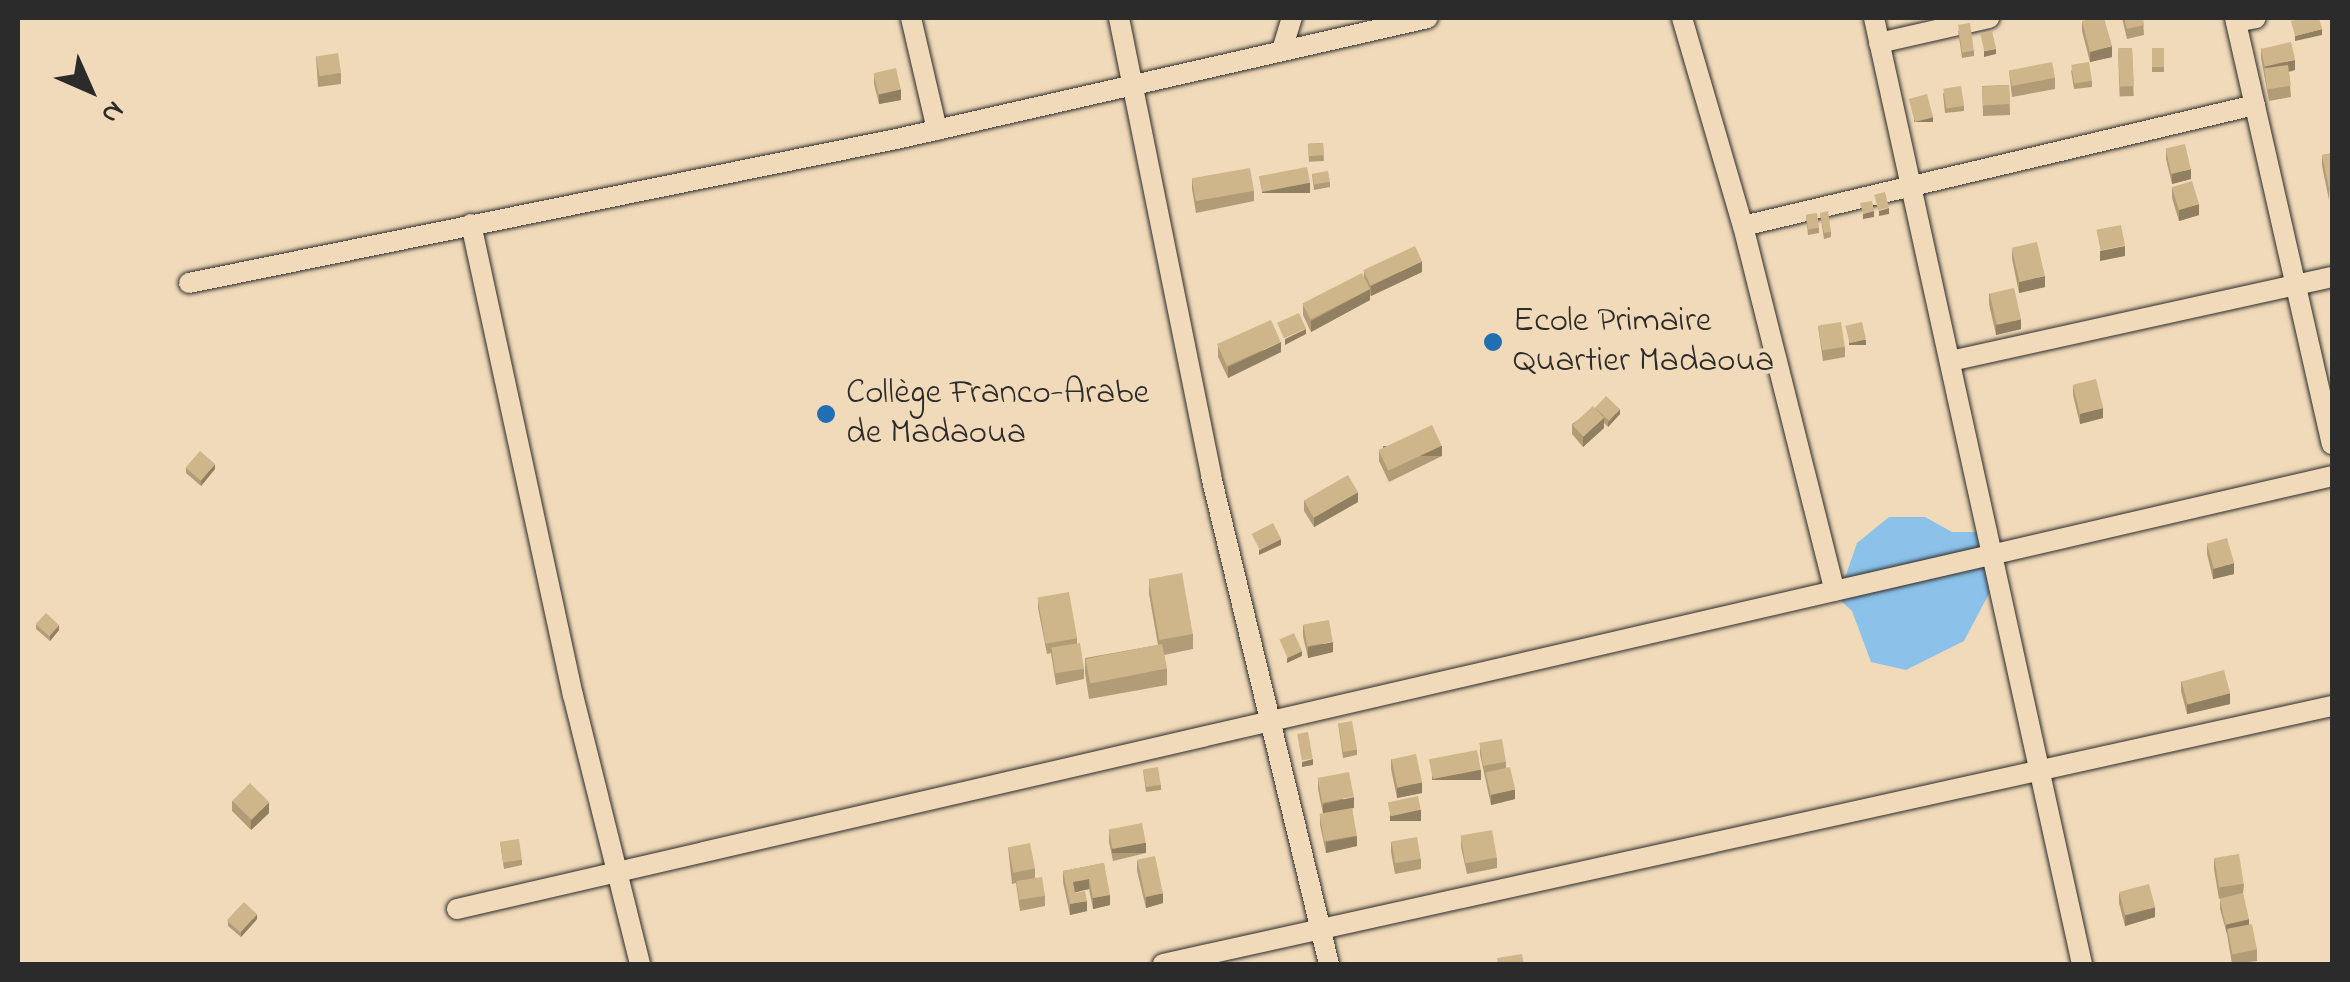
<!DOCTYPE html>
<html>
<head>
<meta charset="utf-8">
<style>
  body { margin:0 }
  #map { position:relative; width:2350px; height:982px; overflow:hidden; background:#f0dab9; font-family:"Indie Flower",sans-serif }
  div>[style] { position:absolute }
  .water>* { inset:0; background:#8cc2ea }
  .roads { filter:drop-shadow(0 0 2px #2b2b2b) drop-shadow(0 0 2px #2b2b2b) }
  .street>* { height:20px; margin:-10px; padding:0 10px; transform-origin:10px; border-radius:10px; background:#f0dab9 }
  .wall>* { inset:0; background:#b29c77; transform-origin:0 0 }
  .shaded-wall>* { inset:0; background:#917f61; transform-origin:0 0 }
  .building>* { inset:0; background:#cfb58a; transform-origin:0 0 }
  .dots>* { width:28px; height:28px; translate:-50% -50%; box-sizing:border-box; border:5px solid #f0dab9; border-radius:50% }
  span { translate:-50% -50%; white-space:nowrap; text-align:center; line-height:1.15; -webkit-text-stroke:8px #f0dab9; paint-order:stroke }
  .poi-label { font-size:35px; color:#2b2b2b }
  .left { translate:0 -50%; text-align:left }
  .frame { position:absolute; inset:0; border:20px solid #2b2b2b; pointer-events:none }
  .north { position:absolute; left:40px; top:40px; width:100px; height:100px; -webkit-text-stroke:8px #f0dab9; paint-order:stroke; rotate:135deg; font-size:28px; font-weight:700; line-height:40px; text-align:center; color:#2b2b2b }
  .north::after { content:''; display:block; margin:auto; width:35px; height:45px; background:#2b2b2b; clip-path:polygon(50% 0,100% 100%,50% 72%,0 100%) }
</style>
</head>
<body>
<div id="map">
  <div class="water">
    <div style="clip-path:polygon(1889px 517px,1925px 517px,1952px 532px,1979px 532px,1993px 586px,1964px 641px,1906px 670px,1871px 662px,1852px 611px,1838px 598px,1857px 543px)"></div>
  </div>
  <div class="roads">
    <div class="street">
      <div style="left:911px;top:18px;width:115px;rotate:76.9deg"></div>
      <div style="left:1119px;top:18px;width:467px;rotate:78.6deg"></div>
      <div style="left:1211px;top:476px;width:502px;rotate:76.41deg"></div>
      <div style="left:1682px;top:18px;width:217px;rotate:73.7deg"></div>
      <div style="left:1743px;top:226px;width:376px;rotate:75.9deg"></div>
      <div style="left:1874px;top:18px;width:969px;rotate:77.6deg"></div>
      <div style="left:2235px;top:18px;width:437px;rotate:77.2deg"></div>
      <div style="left:2236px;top:22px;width:20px;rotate:-11deg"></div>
      <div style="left:1879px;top:43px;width:113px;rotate:-12.8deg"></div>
      <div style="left:1282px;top:50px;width:34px;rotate:-73deg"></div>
      <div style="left:471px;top:224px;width:482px;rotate:77.8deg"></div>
      <div style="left:573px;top:695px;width:277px;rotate:76deg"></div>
      <div style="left:1743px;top:226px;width:526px;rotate:-13.3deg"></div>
      <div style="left:189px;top:283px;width:727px;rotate:-11.51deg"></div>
      <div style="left:901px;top:138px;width:540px;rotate:-12.83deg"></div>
      <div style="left:1950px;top:361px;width:391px;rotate:-12.4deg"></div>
      <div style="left:457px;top:909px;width:1924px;rotate:-13deg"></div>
      <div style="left:1163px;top:964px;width:1197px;rotate:-12.45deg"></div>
    </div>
  </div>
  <div class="wall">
    <div style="clip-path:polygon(2122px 18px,2143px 18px,2144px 35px,2127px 39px)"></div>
    <div style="clip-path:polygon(2082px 21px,2112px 57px,2090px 62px,2082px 31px)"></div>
    <div style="clip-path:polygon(1958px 30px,1974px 51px,1974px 56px,1962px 58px)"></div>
    <div style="left:2132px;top:48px;width:48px;height:14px;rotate:88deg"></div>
    <div style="left:2152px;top:48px;width:12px;height:24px"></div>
    <div style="clip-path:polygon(2261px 48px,2295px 70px,2289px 72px,2291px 97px,2269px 101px,2261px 58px)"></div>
    <div style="clip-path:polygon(316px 56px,341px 73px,341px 84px,318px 87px)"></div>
    <div style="clip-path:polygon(2071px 70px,2092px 81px,2092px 87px,2074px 89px)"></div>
    <div style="clip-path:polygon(2009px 71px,2055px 78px,2055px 89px,2012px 97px)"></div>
    <div style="clip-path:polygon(874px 73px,901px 100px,879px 104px,874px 84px)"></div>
    <div style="left:2009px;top:85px;width:30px;height:27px;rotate:88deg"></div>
    <div style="clip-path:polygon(1943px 93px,1964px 106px,1964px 111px,1945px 113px)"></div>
    <div style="left:1323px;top:143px;width:18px;height:15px;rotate:87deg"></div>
    <div style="clip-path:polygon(2166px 149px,2191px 179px,2172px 184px,2166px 159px)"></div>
    <div style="clip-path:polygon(2332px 153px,2329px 200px,2322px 166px,2322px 155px)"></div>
    <div style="clip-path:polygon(1312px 174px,1330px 182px,1330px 187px,1314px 190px)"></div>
    <div style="clip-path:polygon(1192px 179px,1254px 191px,1254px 201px,1196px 213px,1192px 189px)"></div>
    <div style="clip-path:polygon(2172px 187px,2199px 215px,2179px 221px,2172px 198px)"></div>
    <div style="clip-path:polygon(1820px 213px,1831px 232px,1831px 237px,1824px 239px)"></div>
    <div style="clip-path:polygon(1806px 215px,1819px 228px,1819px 233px,1808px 235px)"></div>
    <div style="clip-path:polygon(2012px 248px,2045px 287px,2019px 293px,2012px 259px)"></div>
    <div style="clip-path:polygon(1364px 271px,1422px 272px,1371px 296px,1370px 295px,1370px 300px,1311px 332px,1303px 315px,1303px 305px,1364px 277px)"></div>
    <div style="clip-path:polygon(1989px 293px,2021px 329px,1996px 335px,1989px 304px)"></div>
    <div style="clip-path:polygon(1818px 326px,1845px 347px,1845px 357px,1823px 361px)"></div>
    <div style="clip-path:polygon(1218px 346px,1281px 352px,1228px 378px,1218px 357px)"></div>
    <div style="clip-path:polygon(2073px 385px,2103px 418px,2080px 424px,2073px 395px)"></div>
    <div style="clip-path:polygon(1595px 408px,1620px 414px,1608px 427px,1604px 423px,1604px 428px,1583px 447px,1572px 434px,1572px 424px)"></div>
    <div style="clip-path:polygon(1379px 451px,1442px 456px,1389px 482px,1379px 461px)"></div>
    <div style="clip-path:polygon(186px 468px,215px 469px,201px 486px,186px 473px)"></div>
    <div style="clip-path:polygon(1304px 500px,1358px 502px,1314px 527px,1304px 511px)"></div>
    <div style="clip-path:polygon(2207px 543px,2234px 574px,2213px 579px,2207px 554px)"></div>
    <div style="clip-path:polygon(1149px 579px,1193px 634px,1193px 649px,1164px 655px,1167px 669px,1167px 685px,1089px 699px,1085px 673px,1085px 658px,1158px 645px,1149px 594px)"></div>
    <div style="clip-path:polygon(1038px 598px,1077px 638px,1077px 644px,1084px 669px,1084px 679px,1056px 685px,1051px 653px,1047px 654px,1038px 608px)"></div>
    <div style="clip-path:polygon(36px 624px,59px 630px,50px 641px,36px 629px)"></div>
    <div style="clip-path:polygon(1303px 625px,1333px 652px,1308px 658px,1303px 636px)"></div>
    <div style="clip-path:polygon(2181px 681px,2230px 704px,2187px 714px,2181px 691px)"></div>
    <div style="clip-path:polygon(1338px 723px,1357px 750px,1357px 755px,1343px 758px)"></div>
    <div style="clip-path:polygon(1480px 744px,1506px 762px,1506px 768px,1515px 799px,1491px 805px,1480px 754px)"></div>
    <div style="clip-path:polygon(1391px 759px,1422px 793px,1397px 798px,1391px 769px)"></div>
    <div style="clip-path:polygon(1143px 770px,1161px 785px,1161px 790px,1146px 792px)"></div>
    <div style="clip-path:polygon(1318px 779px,1354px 808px,1352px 808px,1357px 846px,1326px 853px,1320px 825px,1320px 814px,1323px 814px,1318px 789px)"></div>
    <div style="clip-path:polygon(232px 801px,269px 813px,251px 830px,232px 811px)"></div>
    <div style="clip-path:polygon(1109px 831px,1146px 853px,1113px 861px,1109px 842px)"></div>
    <div style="clip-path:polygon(1461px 837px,1497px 858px,1497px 868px,1467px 874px,1461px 847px)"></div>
    <div style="clip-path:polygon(500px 842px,522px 860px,522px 865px,504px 869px)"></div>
    <div style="clip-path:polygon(1391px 842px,1421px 859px,1421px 869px,1395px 874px,1391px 852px)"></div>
    <div style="clip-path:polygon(1008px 847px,1035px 869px,1035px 878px,1045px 896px,1045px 906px,1020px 911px,1016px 883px,1012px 884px)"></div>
    <div style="clip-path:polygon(2214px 858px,2244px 884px,2243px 894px,2249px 925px,2257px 950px,2257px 961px,2232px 964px,2227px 934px,2220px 909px,2220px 899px,2228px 897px,2219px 899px,2214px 869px)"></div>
    <div style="clip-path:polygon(1137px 860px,1163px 903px,1146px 908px,1137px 871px)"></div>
    <div style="clip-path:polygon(1104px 863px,1110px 905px,1093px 909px,1089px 889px,1074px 892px,1087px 911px,1070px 915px,1063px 882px,1063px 871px)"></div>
    <div style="clip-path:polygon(2119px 893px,2155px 917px,2125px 926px,2119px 903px)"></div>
    <div style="clip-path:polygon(257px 919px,241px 937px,228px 926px,228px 921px)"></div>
  </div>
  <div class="shaded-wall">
    <div style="clip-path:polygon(2322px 29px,2322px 35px,2295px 41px,2295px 36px)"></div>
    <div style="clip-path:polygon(2112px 46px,2112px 57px,2090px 62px,2090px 52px)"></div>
    <div style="clip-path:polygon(1996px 49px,1996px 54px,1984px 57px,1984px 51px)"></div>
    <div style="clip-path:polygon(2295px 60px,2295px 70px,2266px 76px,2265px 70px,2265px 77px,2265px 66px)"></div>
    <div style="clip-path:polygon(901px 89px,901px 100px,879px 104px,879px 94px)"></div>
    <div style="left:1933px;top:117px;width:5px;height:19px;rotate:90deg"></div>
    <div style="clip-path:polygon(2191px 169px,2191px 179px,2172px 184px,2172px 174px)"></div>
    <div style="left:1310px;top:183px;width:10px;height:48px;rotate:90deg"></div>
    <div style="clip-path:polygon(2199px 204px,2199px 215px,2179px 221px,2179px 210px)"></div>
    <div style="clip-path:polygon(1889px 208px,1889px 214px,1879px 216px,1879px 211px)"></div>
    <div style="clip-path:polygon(1874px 211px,1874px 217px,1863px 219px,1863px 214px)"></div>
    <div style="clip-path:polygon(2125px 246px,2125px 256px,2100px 261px,2100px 251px)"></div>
    <div style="clip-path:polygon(1422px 261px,1422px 272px,1371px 296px,1371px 286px)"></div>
    <div style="clip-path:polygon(2045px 276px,2045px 287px,2019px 293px,2019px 282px)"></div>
    <div style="clip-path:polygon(1370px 289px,1370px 300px,1311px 332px,1311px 321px)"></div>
    <div style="clip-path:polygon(2021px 319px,2021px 329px,1996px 335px,1996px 325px)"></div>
    <div style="clip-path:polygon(1306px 329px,1306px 334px,1285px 345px,1285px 339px)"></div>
    <div style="left:1866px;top:340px;width:5px;height:17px;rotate:90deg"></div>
    <div style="clip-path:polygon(1281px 342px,1281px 352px,1228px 378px,1228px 367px)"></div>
    <div style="clip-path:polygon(2103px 408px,2103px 418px,2080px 424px,2080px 413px)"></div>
    <div style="clip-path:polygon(1620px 409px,1620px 414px,1608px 427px,1608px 422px)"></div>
    <div style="clip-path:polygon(1604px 418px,1604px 428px,1583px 447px,1583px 436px)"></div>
    <div style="left:1442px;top:446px;width:10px;height:59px;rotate:90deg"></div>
    <div style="clip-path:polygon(215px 464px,215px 469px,201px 486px,201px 481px)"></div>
    <div style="clip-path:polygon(1358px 492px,1358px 502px,1314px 527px,1314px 517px)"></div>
    <div style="clip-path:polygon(1281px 539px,1281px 545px,1259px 555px,1259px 550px)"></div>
    <div style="clip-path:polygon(2234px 563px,2234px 574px,2213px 579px,2213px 569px)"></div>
    <div style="clip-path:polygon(59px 625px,59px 630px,50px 641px,50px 636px)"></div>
    <div style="clip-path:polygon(1333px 642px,1333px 652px,1308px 658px,1308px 647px)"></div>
    <div style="clip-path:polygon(1302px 651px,1302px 656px,1287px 663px,1287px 658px)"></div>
    <div style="clip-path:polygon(2230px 693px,2230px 704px,2187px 714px,2187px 704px)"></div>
    <div style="clip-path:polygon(1313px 759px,1313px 765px,1302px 767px,1302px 762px)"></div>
    <div style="left:1481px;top:770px;width:10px;height:49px;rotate:90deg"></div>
    <div style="clip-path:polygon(1422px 782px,1422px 793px,1397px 798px,1397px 788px)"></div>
    <div style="clip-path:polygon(1515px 789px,1515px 799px,1491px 805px,1491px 794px)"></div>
    <div style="clip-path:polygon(1354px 797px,1354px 808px,1323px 814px,1323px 804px)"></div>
    <div style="clip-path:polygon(269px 802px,269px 813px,251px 830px,251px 820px)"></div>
    <div style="left:1421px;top:810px;width:11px;height:31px;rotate:90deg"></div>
    <div style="clip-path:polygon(1357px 836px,1357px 846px,1326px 853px,1326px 842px)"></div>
    <div style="left:1146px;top:843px;width:10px;height:34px;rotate:90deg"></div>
    <div style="clip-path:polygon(1089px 879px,1089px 889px,1073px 893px,1073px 882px)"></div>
    <div style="clip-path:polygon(1163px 893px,1163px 903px,1146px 908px,1146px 897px)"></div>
    <div style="clip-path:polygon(1110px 895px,1110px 905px,1093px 909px,1093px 898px)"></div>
    <div style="clip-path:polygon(1087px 901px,1087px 911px,1070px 915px,1070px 904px)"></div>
    <div style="clip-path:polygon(2155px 907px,2155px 917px,2125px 926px,2125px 915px)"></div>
    <div style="clip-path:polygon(257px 914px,257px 919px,241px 937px,241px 932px)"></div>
    <div style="clip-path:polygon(2249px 919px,2249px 929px,2227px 929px,2226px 934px,2226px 924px)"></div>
  </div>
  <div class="building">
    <div style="clip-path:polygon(2093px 18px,2104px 18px,2112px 46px,2090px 52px,2082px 21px)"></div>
    <div style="clip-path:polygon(2124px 18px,2143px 18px,2144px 25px,2127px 29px)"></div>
    <div style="clip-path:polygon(2307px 18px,2319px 18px,2322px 29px,2295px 36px,2291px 21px)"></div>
    <div style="left:1970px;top:23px;width:28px;height:12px;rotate:82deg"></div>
    <div style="left:1992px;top:31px;width:18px;height:12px;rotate:77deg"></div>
    <div style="left:2291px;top:42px;width:18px;height:31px;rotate:77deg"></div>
    <div style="left:2132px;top:48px;width:38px;height:14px;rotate:87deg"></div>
    <div style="left:2152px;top:48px;width:12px;height:19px"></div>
    <div style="left:338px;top:53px;width:20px;height:22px;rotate:81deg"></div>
    <div style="left:2052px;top:62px;width:16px;height:44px;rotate:79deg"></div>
    <div style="left:2089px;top:62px;width:19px;height:18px;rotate:81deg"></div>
    <div style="left:2288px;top:65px;width:21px;height:24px;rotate:82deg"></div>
    <div style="left:896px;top:68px;width:22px;height:23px;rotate:77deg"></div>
    <div style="left:2009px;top:85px;width:19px;height:27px;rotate:87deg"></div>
    <div style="left:1961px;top:86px;width:20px;height:18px;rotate:81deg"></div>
    <div style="left:1927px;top:94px;width:24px;height:19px;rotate:75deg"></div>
    <div style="left:1323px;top:143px;width:12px;height:15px;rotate:85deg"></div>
    <div style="left:2185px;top:144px;width:26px;height:20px;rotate:77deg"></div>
    <div style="clip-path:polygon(2332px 153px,2332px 188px,2329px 189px,2322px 155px)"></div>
    <div style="left:1307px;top:167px;width:16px;height:49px;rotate:79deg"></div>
    <div style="left:1250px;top:168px;width:23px;height:59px;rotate:80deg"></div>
    <div style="left:1328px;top:171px;width:11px;height:16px;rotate:80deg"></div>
    <div style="left:2192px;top:181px;width:24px;height:21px;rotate:73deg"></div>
    <div style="left:1885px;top:192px;width:16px;height:11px;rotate:76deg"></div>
    <div style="clip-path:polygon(1872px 201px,1874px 211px,1863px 214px,1860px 203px)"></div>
    <div style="clip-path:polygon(1828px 211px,1831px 232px,1824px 233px,1820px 213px)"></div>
    <div style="left:1817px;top:213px;width:15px;height:11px;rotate:82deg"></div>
    <div style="left:2121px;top:225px;width:21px;height:25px;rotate:79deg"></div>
    <div style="left:2037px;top:242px;width:35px;height:26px;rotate:77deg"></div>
    <div style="left:1415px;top:246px;width:17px;height:57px;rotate:65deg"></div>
    <div style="left:1362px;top:273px;width:18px;height:67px;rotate:63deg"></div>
    <div style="left:2014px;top:288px;width:32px;height:25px;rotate:77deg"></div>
    <div style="left:1299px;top:313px;width:17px;height:24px;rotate:66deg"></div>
    <div style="left:1271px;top:320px;width:24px;height:59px;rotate:66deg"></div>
    <div style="left:1841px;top:322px;width:25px;height:23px;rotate:81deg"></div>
    <div style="left:1862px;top:322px;width:18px;height:17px;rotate:77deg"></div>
    <div style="left:2096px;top:379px;width:30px;height:24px;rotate:76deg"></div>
    <div style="left:1606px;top:396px;width:19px;height:16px;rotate:43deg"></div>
    <div style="left:1593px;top:406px;width:16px;height:28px;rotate:47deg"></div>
    <div style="left:1432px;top:425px;width:23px;height:59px;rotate:65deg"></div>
    <div style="left:200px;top:451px;width:20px;height:22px;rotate:41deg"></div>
    <div style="left:1348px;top:475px;width:20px;height:51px;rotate:60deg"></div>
    <div style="left:1273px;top:523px;width:18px;height:24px;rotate:63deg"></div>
    <div style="left:2227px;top:538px;width:26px;height:21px;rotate:74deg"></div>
    <div style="left:1182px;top:573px;width:62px;height:34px;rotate:80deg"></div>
    <div style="left:1069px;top:592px;width:47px;height:32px;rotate:80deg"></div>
    <div style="left:46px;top:613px;width:18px;height:15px;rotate:43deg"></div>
    <div style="left:1329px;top:620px;width:22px;height:26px;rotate:80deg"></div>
    <div style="left:1294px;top:633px;width:20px;height:16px;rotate:66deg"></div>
    <div style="left:1080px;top:643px;width:26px;height:29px;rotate:81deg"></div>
    <div style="left:1162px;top:644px;width:25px;height:78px;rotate:79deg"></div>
    <div style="left:2224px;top:670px;width:24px;height:44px;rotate:75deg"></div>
    <div style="left:1352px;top:721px;width:29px;height:14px;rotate:80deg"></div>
    <div style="left:1308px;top:732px;width:27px;height:11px;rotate:80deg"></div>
    <div style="left:1502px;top:739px;width:23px;height:23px;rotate:80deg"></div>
    <div style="left:1477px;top:750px;width:20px;height:49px;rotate:79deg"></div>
    <div style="left:1416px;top:754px;width:29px;height:25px;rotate:78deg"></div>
    <div style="left:1158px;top:767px;width:18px;height:15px;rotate:81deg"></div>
    <div style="left:1510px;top:767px;width:23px;height:25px;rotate:77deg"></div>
    <div style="left:1349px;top:772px;width:25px;height:32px;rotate:79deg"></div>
    <div style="left:250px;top:783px;width:27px;height:25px;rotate:45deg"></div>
    <div style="left:1418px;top:796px;width:14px;height:31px;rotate:78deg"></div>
    <div style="left:1352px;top:808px;width:28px;height:33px;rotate:80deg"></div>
    <div style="left:1142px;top:823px;width:20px;height:34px;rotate:79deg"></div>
    <div style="left:1492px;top:830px;width:28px;height:32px;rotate:80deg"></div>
    <div style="left:1417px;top:837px;width:22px;height:26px;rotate:80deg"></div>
    <div style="left:519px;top:839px;width:21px;height:19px;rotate:82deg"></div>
    <div style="left:1030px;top:843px;width:26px;height:22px;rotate:79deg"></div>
    <div style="left:2239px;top:854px;width:30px;height:25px;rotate:81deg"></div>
    <div style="left:1155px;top:856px;width:38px;height:18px;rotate:78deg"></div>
    <div style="clip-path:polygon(1104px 863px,1110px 895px,1093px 898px,1089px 879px,1073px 882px,1075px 893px,1085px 891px,1087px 901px,1070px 904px,1063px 871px)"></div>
    <div style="left:1042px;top:877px;width:19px;height:26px;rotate:81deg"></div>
    <div style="left:2149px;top:884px;width:24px;height:31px;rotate:75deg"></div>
    <div style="left:2243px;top:893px;width:27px;height:24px;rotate:77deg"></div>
    <div style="left:244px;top:902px;width:18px;height:25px;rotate:43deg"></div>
    <div style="left:2252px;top:924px;width:26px;height:25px;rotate:79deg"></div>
    <div style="clip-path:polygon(1522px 954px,1524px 964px,1498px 964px,1497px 958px)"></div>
  </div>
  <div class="dots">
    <div style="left:1493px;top:342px;background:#1f6fb2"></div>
    <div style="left:826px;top:414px;background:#1f6fb2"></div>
  </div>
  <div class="poi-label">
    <span class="left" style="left:1513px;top:342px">Ecole Primaire<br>Quartier Madaoua</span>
    <span class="left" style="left:846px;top:414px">Collège Franco-Arabe<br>de Madaoua</span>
  </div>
  <div class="frame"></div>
  <div class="north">N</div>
</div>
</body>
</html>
